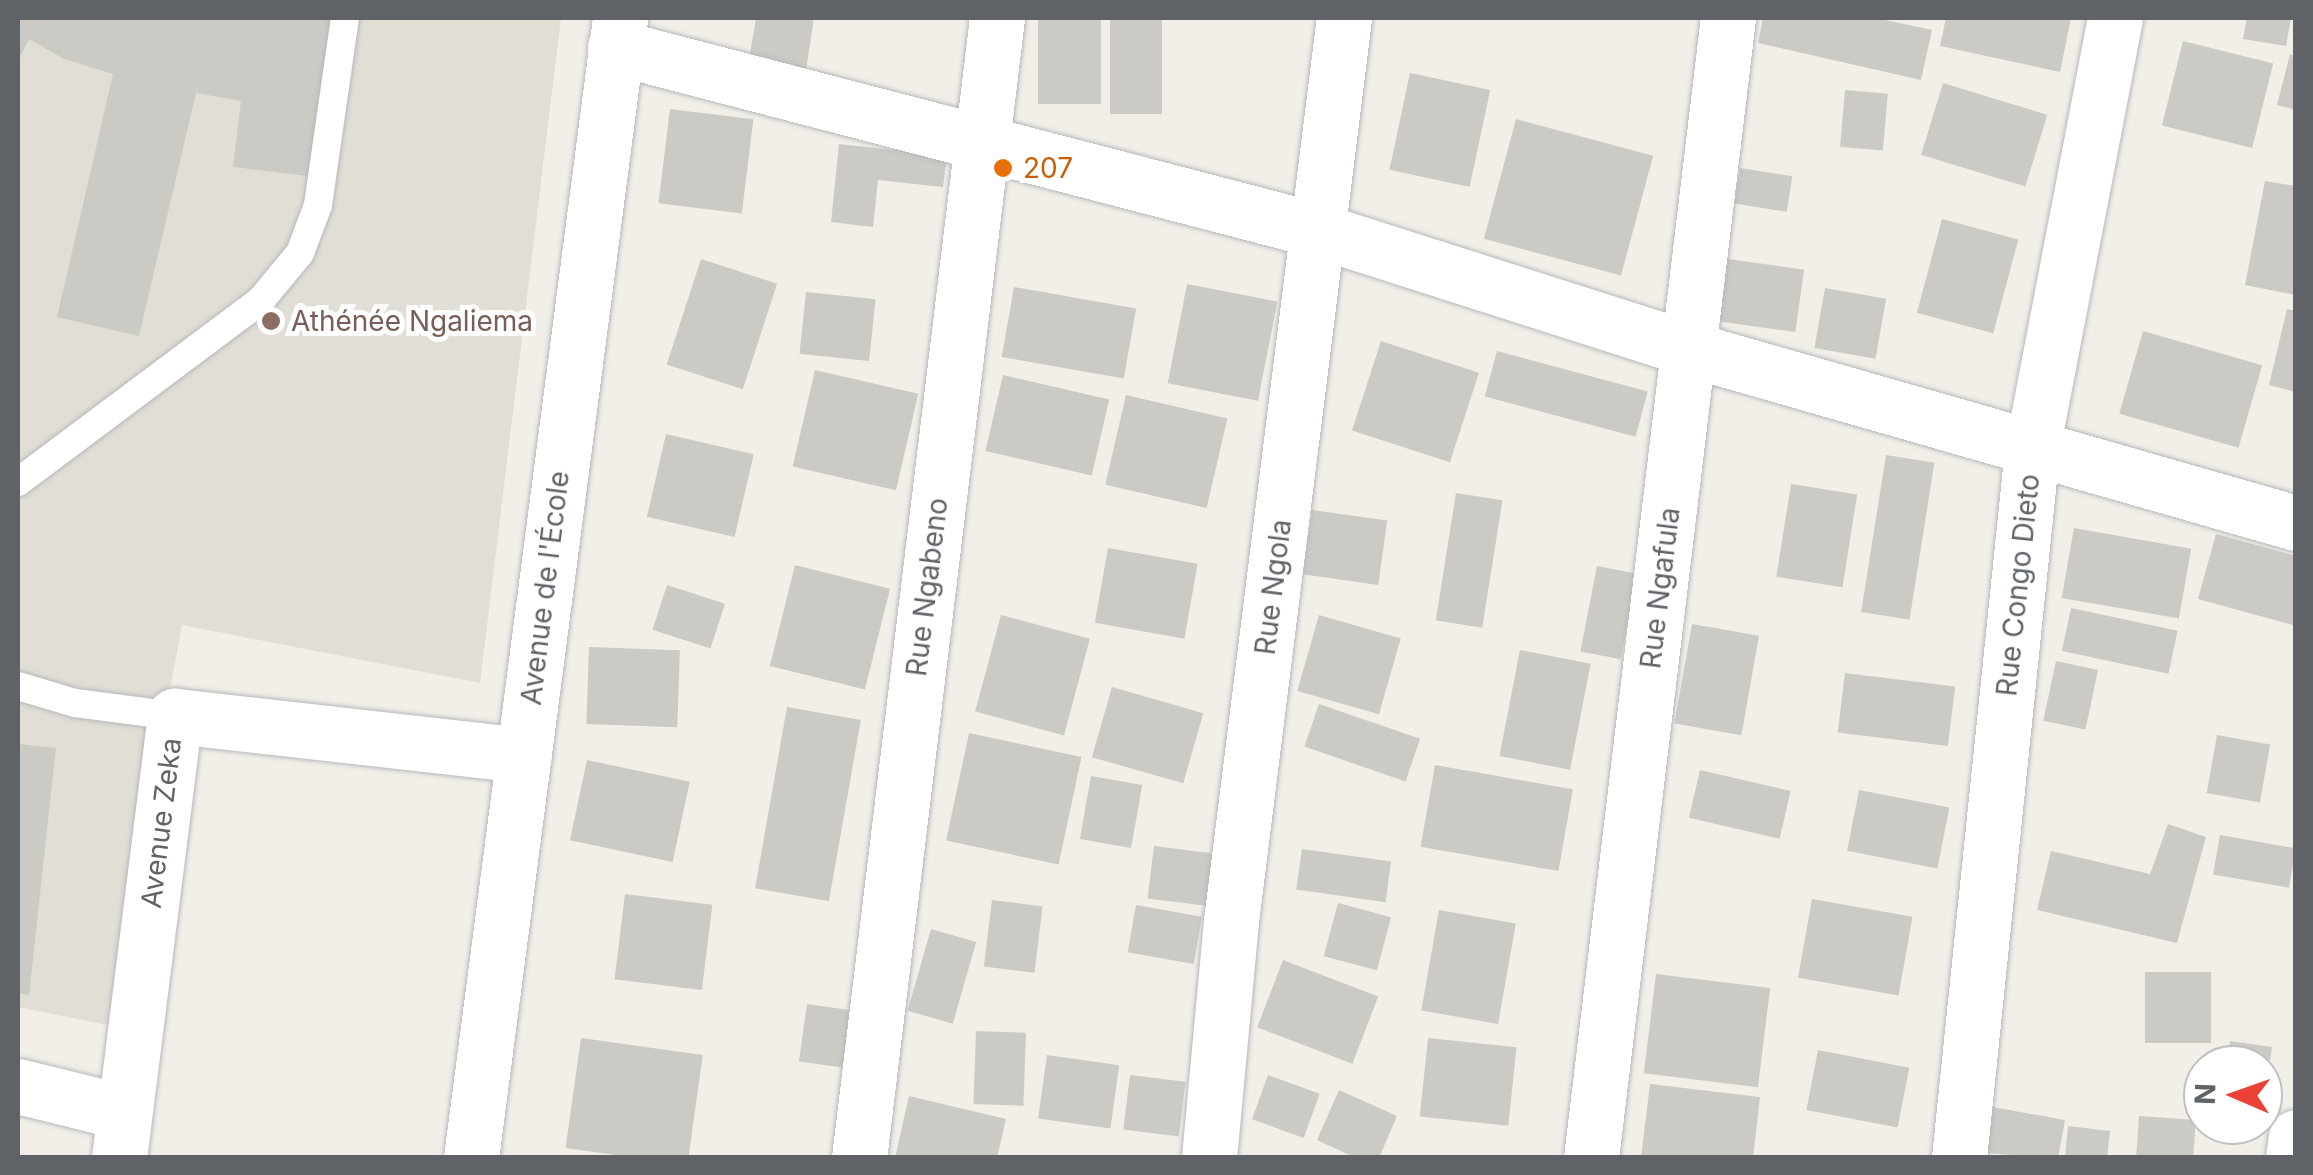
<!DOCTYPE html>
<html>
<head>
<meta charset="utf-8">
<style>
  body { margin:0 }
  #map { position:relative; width:2313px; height:1175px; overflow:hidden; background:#f1efe8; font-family:Inter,sans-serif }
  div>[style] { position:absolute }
  .education>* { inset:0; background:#e1ded6 }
  .building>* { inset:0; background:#cccac5; transform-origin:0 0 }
  .roads { filter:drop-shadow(0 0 2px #b5b8bc) drop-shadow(0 0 2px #b5b8bc) }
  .service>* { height:28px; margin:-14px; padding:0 14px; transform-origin:14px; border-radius:14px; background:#fff }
  .minor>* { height:55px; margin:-27.5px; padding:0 27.5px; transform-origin:27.5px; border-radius:27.5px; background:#fff }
  .secondary>* { height:55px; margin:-27.5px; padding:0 27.5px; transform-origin:27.5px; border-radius:27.5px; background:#fff }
  .dots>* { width:28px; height:28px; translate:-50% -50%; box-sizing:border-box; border:5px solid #fff; border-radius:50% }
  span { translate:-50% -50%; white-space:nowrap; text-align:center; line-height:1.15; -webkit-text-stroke:10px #fff; paint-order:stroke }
  .food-label { font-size:28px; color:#c56008 }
  .left { translate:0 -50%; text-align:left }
  .education-label { font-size:28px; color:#785e54 }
  .street-label { font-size:28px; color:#5f6368 }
  .frame { position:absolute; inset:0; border:20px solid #5f6368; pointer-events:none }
  .north { position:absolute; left:2183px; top:1045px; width:100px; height:100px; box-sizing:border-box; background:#fff; border:2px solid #bfc1c3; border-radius:50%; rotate:272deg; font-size:28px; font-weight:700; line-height:40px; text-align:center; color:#5f6368 }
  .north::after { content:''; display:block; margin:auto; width:35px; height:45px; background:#ea4335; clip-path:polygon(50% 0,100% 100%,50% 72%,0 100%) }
</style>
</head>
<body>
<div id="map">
  <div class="education">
    <div style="clip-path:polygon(18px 18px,561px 18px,480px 683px,182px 625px,107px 1025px,18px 1007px)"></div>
  </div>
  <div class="building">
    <div style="clip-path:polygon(18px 18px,333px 18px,315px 177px,233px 167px,241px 101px,196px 93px,139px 336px,57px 317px,113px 74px,64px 59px,29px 39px,18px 61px)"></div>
    <div style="clip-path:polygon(756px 18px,814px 18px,806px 70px,749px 60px)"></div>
    <div style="left:1038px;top:18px;width:63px;height:86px"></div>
    <div style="left:1110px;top:18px;width:52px;height:96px"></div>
    <div style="clip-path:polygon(1763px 18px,1876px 18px,1932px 30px,1921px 80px,1758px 43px)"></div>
    <div style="clip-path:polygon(1946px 18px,2071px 18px,2060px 72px,1940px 46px)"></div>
    <div style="clip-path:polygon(2247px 18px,2291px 18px,2286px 46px,2243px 39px)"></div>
    <div style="left:2183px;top:41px;width:93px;height:87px;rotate:14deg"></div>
    <div style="clip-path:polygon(2290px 54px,2296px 56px,2296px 110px,2277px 105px)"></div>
    <div style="left:1410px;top:73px;width:82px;height:99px;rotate:12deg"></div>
    <div style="left:1943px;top:83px;width:109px;height:75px;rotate:17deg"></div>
    <div style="left:1845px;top:90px;width:43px;height:57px;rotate:5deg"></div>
    <div style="left:670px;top:109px;width:84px;height:95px;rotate:7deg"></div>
    <div style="left:1516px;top:119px;width:142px;height:124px;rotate:15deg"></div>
    <div style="clip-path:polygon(839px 144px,947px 156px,943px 187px,878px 180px,873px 227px,831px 222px)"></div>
    <div style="left:1740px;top:168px;width:53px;height:36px;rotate:9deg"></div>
    <div style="clip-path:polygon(2265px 181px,2296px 186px,2296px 295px,2245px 285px)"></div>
    <div style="left:1942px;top:219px;width:79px;height:97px;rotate:15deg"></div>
    <div style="left:1714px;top:257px;width:91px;height:63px;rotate:8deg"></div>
    <div style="left:701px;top:259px;width:80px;height:111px;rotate:18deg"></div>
    <div style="left:1187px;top:284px;width:92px;height:101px;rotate:11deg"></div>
    <div style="left:1014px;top:287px;width:124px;height:71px;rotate:10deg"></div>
    <div style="left:1825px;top:288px;width:62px;height:61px;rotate:10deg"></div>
    <div style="left:806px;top:292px;width:70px;height:62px;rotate:6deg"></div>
    <div style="clip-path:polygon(2287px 309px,2296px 311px,2296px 392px,2269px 385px)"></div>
    <div style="left:2143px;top:331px;width:124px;height:86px;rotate:16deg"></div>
    <div style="left:1381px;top:341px;width:103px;height:94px;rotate:18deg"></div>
    <div style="left:1497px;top:351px;width:156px;height:47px;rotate:15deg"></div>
    <div style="left:815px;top:370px;width:106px;height:99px;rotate:13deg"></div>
    <div style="left:1003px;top:375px;width:109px;height:78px;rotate:13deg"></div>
    <div style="left:1126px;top:395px;width:104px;height:92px;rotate:13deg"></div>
    <div style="left:666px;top:434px;width:90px;height:85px;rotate:13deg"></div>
    <div style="left:1886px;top:455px;width:49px;height:159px;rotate:9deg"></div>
    <div style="left:1791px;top:484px;width:67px;height:94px;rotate:9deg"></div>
    <div style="left:1456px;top:493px;width:47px;height:129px;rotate:9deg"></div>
    <div style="left:1312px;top:510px;width:76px;height:65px;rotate:8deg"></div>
    <div style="left:2074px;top:528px;width:119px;height:71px;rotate:10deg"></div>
    <div style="clip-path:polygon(2216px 534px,2296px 556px,2296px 626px,2198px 599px)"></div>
    <div style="left:1108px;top:548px;width:91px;height:76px;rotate:10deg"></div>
    <div style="left:795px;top:565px;width:98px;height:104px;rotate:14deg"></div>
    <div style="left:1597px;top:566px;width:41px;height:87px;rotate:11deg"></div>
    <div style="left:667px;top:585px;width:61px;height:47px;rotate:18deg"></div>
    <div style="left:2071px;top:608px;width:109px;height:44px;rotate:12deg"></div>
    <div style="left:1001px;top:615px;width:92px;height:100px;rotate:15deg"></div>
    <div style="left:1319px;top:615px;width:85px;height:79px;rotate:16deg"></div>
    <div style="left:1692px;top:624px;width:68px;height:101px;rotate:10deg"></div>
    <div style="left:589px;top:647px;width:91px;height:77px;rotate:2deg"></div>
    <div style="left:1520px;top:650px;width:72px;height:108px;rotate:11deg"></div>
    <div style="left:2056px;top:661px;width:43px;height:61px;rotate:12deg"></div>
    <div style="left:1845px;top:673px;width:111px;height:60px;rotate:7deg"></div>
    <div style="left:1112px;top:687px;width:95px;height:73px;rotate:16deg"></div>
    <div style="left:1319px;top:704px;width:107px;height:45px;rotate:19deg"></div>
    <div style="left:787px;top:707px;width:75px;height:184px;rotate:10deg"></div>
    <div style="left:969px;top:733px;width:115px;height:110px;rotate:12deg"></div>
    <div style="left:2217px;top:735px;width:54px;height:59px;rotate:10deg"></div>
    <div style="clip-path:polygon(18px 744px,56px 748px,29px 995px,18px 993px)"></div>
    <div style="left:587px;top:760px;width:105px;height:82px;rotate:12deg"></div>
    <div style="left:1435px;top:765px;width:140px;height:83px;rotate:10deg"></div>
    <div style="left:1700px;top:770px;width:93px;height:49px;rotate:13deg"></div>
    <div style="left:1091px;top:776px;width:52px;height:64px;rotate:10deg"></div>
    <div style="left:1859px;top:790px;width:92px;height:62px;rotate:11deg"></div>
    <div style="clip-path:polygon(2168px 824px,2206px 837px,2177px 943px,2037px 910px,2051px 851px,2150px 874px)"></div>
    <div style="left:2220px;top:835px;width:77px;height:40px;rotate:10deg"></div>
    <div style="left:1154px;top:846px;width:59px;height:53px;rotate:7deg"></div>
    <div style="left:1302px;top:849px;width:90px;height:41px;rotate:8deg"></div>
    <div style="left:625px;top:894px;width:88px;height:86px;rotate:7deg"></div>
    <div style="left:1812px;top:899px;width:102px;height:80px;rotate:10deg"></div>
    <div style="left:992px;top:900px;width:51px;height:67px;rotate:7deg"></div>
    <div style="left:1338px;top:903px;width:55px;height:55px;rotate:15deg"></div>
    <div style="left:1136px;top:905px;width:67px;height:48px;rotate:10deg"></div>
    <div style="left:1439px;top:910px;width:78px;height:102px;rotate:10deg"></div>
    <div style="left:931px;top:929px;width:47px;height:85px;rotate:16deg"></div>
    <div style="left:1283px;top:960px;width:102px;height:72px;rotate:21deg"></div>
    <div style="left:2211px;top:972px;width:71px;height:66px;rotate:90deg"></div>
    <div style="left:1656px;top:974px;width:115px;height:100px;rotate:7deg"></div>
    <div style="left:807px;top:1004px;width:48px;height:58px;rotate:8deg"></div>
    <div style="left:976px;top:1031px;width:50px;height:73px;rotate:2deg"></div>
    <div style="left:581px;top:1038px;width:123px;height:111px;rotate:8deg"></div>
    <div style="left:1428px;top:1038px;width:89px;height:79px;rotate:6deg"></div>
    <div style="clip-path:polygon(2230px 1041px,2272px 1047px,2268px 1078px,2263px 1065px,2227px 1065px)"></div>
    <div style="left:1818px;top:1050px;width:93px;height:61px;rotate:11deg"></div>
    <div style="left:1047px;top:1055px;width:73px;height:64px;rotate:8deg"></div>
    <div style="left:1130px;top:1075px;width:56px;height:55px;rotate:7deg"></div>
    <div style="left:1268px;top:1075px;width:55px;height:47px;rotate:20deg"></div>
    <div style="clip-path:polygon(1650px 1084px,1760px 1097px,1753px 1158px,1641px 1158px)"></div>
    <div style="clip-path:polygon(1339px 1090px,1397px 1116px,1379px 1158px,1356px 1158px,1317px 1140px)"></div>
    <div style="clip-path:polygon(909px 1096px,1006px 1119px,997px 1158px,895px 1158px)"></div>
    <div style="clip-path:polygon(1993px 1107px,2065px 1120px,2058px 1158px,1984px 1153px)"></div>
    <div style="left:2139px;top:1116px;width:57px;height:42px;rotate:4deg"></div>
    <div style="clip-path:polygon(2068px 1126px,2110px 1131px,2107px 1158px,2065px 1158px)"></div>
  </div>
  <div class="roads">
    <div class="service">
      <div style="left:18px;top:482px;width:304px;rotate:-36.8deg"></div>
      <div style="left:261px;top:300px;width:61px;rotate:-50.3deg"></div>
      <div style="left:300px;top:253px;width:51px;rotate:-69.4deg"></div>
      <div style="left:318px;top:205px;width:189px;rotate:-81.8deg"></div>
      <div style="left:18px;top:686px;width:59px;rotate:16.6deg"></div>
      <div style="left:75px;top:703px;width:101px;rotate:7.4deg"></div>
    </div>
    <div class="minor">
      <div style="left:615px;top:47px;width:725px;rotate:14.61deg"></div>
      <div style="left:1317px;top:230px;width:391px;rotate:17.7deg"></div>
      <div style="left:1689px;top:349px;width:631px;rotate:16deg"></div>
      <div style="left:18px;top:1086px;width:108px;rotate:13.9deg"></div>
      <div style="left:119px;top:1158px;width:446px;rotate:-82.8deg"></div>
      <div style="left:175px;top:716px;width:351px;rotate:6.4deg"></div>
      <div style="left:859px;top:1158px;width:1148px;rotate:-83.1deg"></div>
      <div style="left:1209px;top:1158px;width:238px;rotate:-84.7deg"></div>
      <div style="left:1231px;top:921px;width:910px;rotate:-82.87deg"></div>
      <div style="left:1591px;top:1158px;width:1148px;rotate:-83.15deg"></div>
      <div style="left:1959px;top:1158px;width:713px;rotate:-84.12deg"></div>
      <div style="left:2032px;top:449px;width:439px;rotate:-79.1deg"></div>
      <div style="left:2293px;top:1158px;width:21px;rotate:-82deg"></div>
    </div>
    <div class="secondary">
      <div style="left:471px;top:1158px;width:1150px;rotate:-82.55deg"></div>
    </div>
  </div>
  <div class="dots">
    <div style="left:1003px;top:168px;background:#e8710a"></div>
    <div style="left:271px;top:321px;background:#8d6e63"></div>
  </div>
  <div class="food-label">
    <span class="left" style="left:1023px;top:168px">207</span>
  </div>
  <div class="education-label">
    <span class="left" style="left:291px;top:321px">Athénée Ngaliema</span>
  </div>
  <div class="street-label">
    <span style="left:2018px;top:585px;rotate:-84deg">Rue Congo Dieto</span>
    <span style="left:927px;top:587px;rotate:-83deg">Rue Ngabeno</span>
    <span style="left:1273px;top:587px;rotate:-83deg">Rue Ngola</span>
    <span style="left:545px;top:588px;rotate:-83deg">Avenue de l'École</span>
    <span style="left:1660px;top:588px;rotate:-83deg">Rue Ngafula</span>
    <span style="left:161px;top:823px;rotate:-83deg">Avenue Zeka</span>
  </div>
  <div class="frame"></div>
  <div class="north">N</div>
</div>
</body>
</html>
